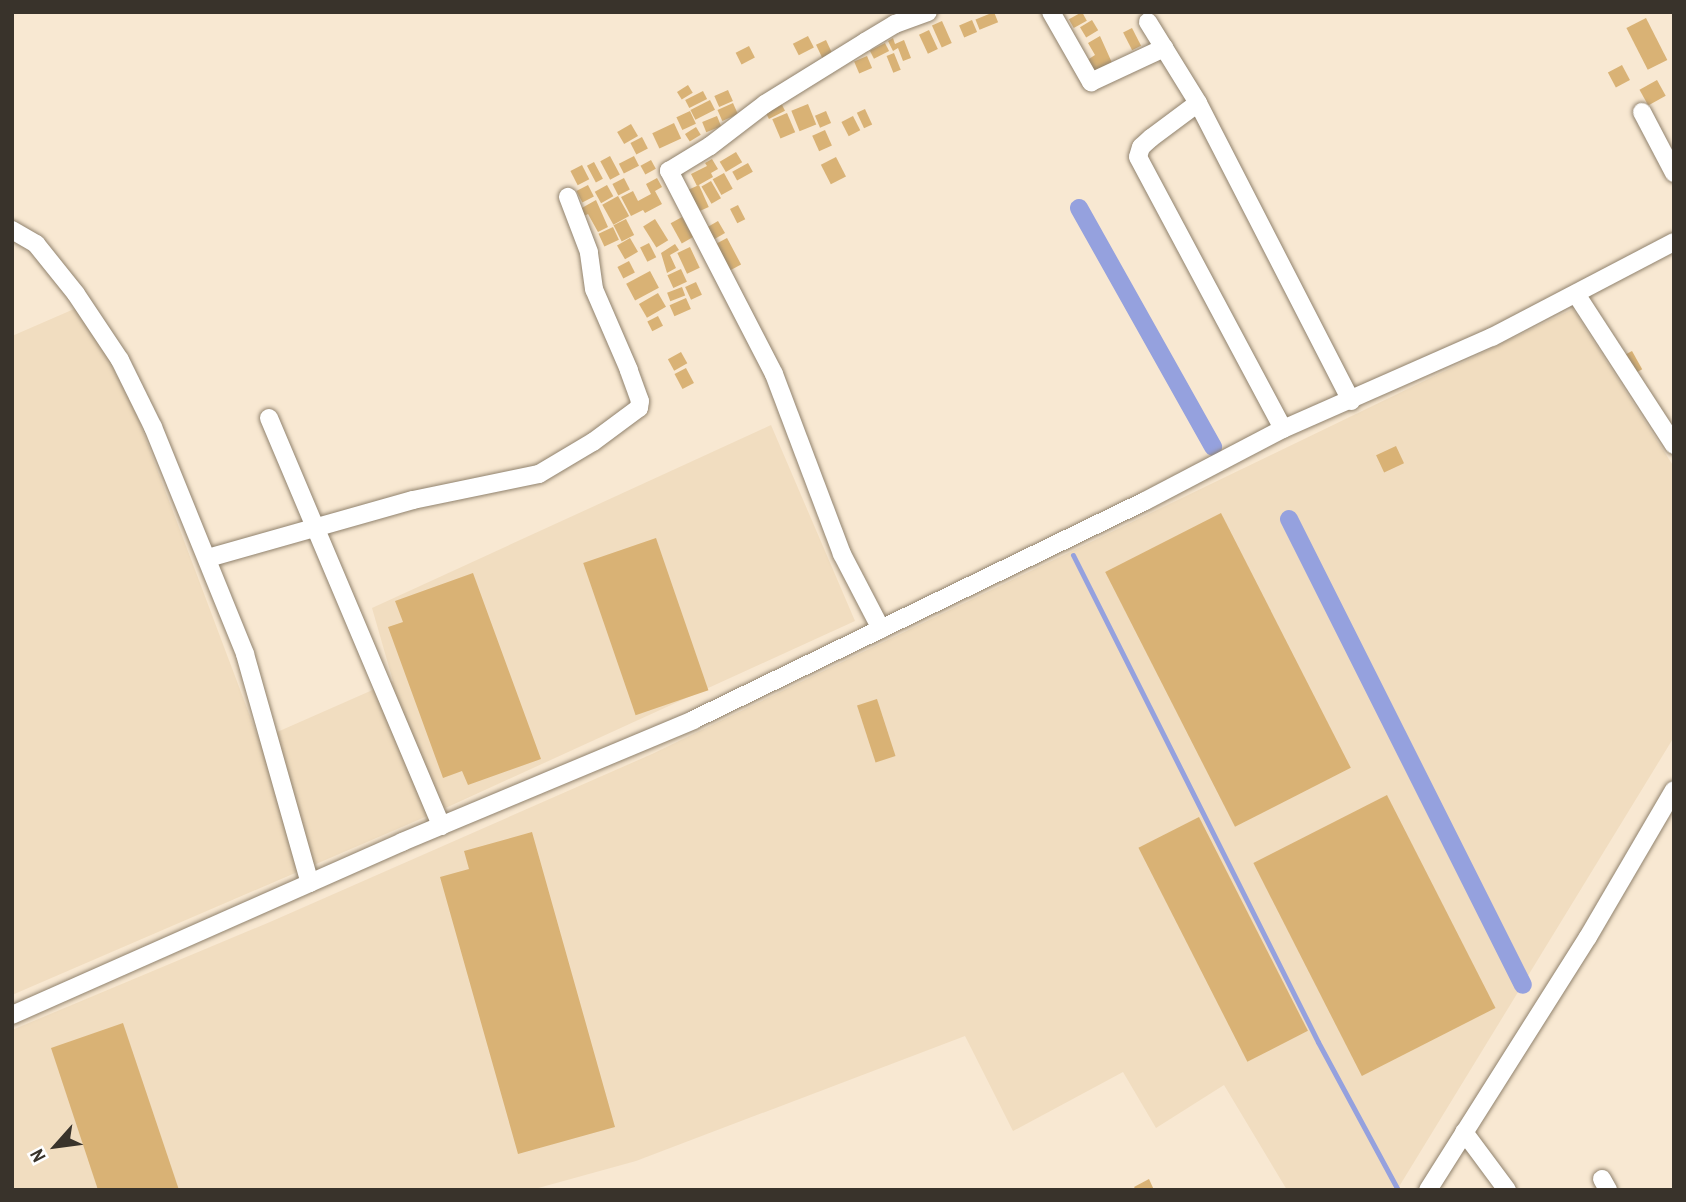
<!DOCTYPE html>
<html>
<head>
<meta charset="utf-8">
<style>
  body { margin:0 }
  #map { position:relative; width:1686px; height:1202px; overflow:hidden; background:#f8e8d2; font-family:"Archivo Narrow",sans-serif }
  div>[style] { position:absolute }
  .built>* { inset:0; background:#f1ddc0 }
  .stream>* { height:5px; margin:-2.5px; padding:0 2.5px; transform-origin:2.5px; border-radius:2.5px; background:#95a1de }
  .canal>* { height:18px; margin:-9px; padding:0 9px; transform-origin:9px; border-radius:9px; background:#95a1de }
  .building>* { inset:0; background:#d9b275; transform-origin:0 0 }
  .roads { filter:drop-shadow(0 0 2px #90826d) drop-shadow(0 0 2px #90826d) }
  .minor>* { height:18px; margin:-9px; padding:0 9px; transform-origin:9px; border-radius:9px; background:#fff }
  span { translate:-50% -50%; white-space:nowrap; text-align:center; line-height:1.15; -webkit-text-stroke:5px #fff; paint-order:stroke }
  .frame { position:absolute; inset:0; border:14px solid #39332b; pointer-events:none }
  .north { position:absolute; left:21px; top:1111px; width:70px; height:70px; -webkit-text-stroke:5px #fff; paint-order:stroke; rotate:242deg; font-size:19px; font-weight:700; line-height:28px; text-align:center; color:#39332b }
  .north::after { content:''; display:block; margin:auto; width:24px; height:32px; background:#39332b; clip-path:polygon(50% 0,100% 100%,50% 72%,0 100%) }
</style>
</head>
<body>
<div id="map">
  <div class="built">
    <div style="clip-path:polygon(81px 306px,136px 413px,259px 740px,393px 681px,372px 608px,771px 425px,855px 621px,439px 811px,12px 995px,12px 336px)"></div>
    <div style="clip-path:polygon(1573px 309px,1674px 467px,1674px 737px,1397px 1190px,1287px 1190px,1224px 1085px,1156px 1128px,1123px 1072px,1013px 1131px,965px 1036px,636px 1161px,531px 1190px,12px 1190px,12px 1030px,270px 922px,652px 754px)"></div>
  </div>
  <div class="stream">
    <div style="left:1073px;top:555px;width:545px;rotate:63.29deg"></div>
    <div style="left:1318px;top:1042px;width:168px;rotate:61.6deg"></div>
  </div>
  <div class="canal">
    <div style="left:1079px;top:208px;width:274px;rotate:60.7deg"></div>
    <div style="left:1289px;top:519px;width:521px;rotate:63.34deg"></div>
  </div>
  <div class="building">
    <div style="left:994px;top:12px;width:11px;height:20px;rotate:68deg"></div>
    <div style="left:1082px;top:12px;width:10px;height:15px;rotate:61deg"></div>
    <div style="left:1646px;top:18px;width:47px;height:22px;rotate:63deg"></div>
    <div style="left:972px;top:20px;width:13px;height:14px;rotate:67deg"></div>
    <div style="left:1092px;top:20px;width:12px;height:14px;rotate:59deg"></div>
    <div style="left:942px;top:21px;width:24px;height:11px;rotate:66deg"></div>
    <div style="left:1132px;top:28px;width:20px;height:10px;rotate:63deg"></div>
    <div style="left:929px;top:30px;width:21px;height:11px;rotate:65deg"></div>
    <div style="left:808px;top:36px;width:13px;height:17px;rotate:63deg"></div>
    <div style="clip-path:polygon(1100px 36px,1113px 65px,1090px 76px,1081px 64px,1095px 55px,1088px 43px)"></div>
    <div style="clip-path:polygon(893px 38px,895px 44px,904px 40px,911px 58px,903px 61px,898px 48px,893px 51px,888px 41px)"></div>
    <div style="left:826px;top:40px;width:17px;height:11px;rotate:65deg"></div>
    <div style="left:885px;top:43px;width:9px;height:17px;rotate:63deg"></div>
    <div style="left:749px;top:46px;width:13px;height:15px;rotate:63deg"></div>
    <div style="left:894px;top:53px;width:18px;height:8px;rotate:68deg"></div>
    <div style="left:867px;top:56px;width:13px;height:14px;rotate:67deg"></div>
    <div style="left:1622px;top:65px;width:17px;height:16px;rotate:62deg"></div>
    <div style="left:1657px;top:80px;width:18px;height:20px;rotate:61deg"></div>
    <div style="left:688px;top:85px;width:9px;height:13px;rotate:58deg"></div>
    <div style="left:728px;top:90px;width:12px;height:15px;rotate:66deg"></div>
    <div style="left:703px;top:91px;width:9px;height:20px;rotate:63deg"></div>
    <div style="left:710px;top:100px;width:11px;height:22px;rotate:63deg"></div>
    <div style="left:780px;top:101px;width:11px;height:18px;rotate:63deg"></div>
    <div style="left:733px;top:103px;width:12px;height:17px;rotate:66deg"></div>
    <div style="left:808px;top:104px;width:22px;height:18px;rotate:68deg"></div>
    <div style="left:865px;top:109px;width:17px;height:9px;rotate:65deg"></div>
    <div style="left:690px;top:111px;width:14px;height:15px;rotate:65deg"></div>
    <div style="left:826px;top:111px;width:13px;height:12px;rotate:67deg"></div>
    <div style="left:787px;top:113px;width:21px;height:16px;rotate:67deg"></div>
    <div style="left:717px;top:116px;width:11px;height:16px;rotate:68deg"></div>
    <div style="left:853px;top:116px;width:16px;height:13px;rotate:63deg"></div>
    <div style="left:674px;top:123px;width:17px;height:24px;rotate:65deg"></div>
    <div style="left:631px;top:124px;width:14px;height:16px;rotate:60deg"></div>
    <div style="left:696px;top:127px;width:9px;height:13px;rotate:58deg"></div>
    <div style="left:825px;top:130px;width:17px;height:14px;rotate:66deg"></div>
    <div style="left:642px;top:137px;width:13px;height:13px;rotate:63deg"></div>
    <div style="left:736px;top:152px;width:12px;height:19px;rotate:59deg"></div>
    <div style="left:610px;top:156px;width:21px;height:11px;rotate:62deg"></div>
    <div style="left:634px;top:156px;width:11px;height:17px;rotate:63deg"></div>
    <div style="left:836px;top:157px;width:22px;height:17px;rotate:63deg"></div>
    <div style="clip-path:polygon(712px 159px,718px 169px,711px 173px,713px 177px,697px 186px,691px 174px,707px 166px,705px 163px)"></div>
    <div style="left:651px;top:160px;width:10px;height:12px;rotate:61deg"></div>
    <div style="left:594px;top:162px;width:19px;height:8px;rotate:62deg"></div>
    <div style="left:748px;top:163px;width:10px;height:18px;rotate:61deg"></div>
    <div style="left:582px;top:165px;width:16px;height:13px;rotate:63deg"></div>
    <div style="left:724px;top:173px;width:18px;height:13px;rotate:61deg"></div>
    <div style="left:624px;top:178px;width:13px;height:13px;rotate:63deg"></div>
    <div style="clip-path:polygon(657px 178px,662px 187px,655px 191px,662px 204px,645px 213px,643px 210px,631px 216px,621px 197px,633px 191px,638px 201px,651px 194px,646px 184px)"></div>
    <div style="left:711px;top:181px;width:20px;height:11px;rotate:60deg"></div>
    <div style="left:588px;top:185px;width:13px;height:13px;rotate:63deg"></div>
    <div style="left:607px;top:185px;width:13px;height:14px;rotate:61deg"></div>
    <div style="left:699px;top:185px;width:24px;height:16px;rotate:66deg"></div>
    <div style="left:618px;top:196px;width:23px;height:18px;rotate:61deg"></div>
    <div style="clip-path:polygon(596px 200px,608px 227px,598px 232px,588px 214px,584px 216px,580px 209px)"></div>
    <div style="left:738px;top:205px;width:16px;height:9px;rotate:63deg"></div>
    <div style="left:682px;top:217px;width:23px;height:13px;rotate:61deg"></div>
    <div style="left:626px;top:219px;width:18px;height:14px;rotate:63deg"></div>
    <div style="left:655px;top:219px;width:25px;height:14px;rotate:58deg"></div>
    <div style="left:718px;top:221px;width:14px;height:17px;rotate:60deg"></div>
    <div style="left:613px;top:227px;width:14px;height:16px;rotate:65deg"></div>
    <div style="left:630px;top:238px;width:16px;height:15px;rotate:60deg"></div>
    <div style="left:727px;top:238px;width:30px;height:18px;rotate:62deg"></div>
    <div style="left:649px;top:243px;width:16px;height:10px;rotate:63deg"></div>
    <div style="clip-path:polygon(675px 244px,679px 250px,670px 255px,676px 268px,667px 273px,661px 253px)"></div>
    <div style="left:690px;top:247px;width:23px;height:14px;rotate:65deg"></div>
    <div style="left:629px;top:261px;width:13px;height:13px;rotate:63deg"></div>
    <div style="left:681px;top:269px;width:14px;height:15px;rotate:65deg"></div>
    <div style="left:650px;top:271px;width:19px;height:27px;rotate:62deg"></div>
    <div style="left:696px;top:282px;width:14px;height:12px;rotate:65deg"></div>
    <div style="left:682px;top:287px;width:9px;height:16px;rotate:69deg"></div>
    <div style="left:658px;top:293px;width:16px;height:22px;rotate:60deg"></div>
    <div style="left:686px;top:298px;width:12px;height:18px;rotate:66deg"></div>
    <div style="left:658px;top:316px;width:11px;height:12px;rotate:63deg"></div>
    <div style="left:1632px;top:351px;width:21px;height:9px;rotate:61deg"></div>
    <div style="left:681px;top:352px;width:13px;height:15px;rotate:61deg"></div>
    <div style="left:686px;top:368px;width:17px;height:13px;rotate:62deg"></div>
    <div style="left:1396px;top:446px;width:19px;height:22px;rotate:65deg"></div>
    <div style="left:1221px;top:513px;width:286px;height:130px;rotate:63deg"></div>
    <div style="left:656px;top:538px;width:161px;height:77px;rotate:71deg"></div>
    <div style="clip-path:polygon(473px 573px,541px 759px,468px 785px,462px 771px,443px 778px,388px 627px,403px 622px,395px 601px)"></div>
    <div style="left:877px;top:699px;width:60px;height:21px;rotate:72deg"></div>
    <div style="left:1387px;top:795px;width:239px;height:150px;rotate:63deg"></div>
    <div style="left:1199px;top:817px;width:240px;height:68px;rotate:63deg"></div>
    <div style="clip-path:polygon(532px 832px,615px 1127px,518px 1154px,440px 877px,469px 869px,464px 851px)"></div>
    <div style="clip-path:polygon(123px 1023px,179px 1190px,98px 1190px,51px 1048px)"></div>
    <div style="clip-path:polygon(1149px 1179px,1154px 1190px,1136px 1190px,1134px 1187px)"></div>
  </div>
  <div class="roads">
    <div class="minor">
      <div style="left:1051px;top:12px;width:81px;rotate:60.3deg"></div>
      <div style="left:1091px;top:82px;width:81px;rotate:-25deg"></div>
      <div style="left:1148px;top:22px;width:95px;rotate:58.3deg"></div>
      <div style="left:1198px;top:103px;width:59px;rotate:143.3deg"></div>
      <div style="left:1151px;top:138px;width:13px;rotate:138deg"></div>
      <div style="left:1141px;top:147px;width:10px;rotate:107deg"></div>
      <div style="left:1138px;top:157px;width:308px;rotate:61.9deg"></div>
      <div style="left:1198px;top:103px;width:335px;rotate:62.8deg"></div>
      <div style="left:1642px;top:112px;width:69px;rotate:62.3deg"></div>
      <div style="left:12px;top:230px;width:28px;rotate:30deg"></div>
      <div style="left:36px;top:244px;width:64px;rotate:51.3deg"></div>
      <div style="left:76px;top:294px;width:79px;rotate:56.3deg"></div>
      <div style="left:120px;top:360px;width:75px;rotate:63.8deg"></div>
      <div style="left:153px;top:427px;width:245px;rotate:67.9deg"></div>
      <div style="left:245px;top:654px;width:238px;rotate:74.2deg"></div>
      <div style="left:1576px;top:294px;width:180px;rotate:57deg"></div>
      <div style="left:269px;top:418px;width:443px;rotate:67.1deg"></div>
      <div style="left:208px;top:558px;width:213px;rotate:-15.8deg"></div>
      <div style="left:413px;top:500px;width:129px;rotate:-11.7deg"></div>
      <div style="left:539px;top:474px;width:63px;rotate:-30.7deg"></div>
      <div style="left:593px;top:442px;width:57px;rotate:-36.5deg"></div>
      <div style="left:639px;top:408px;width:7px;rotate:-82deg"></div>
      <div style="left:640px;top:401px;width:33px;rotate:-110deg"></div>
      <div style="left:629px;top:370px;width:88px;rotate:-113.4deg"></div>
      <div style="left:594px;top:289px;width:37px;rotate:-98deg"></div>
      <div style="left:589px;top:252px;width:59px;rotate:-110.9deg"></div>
      <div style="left:881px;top:629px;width:85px;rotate:-117.5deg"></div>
      <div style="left:842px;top:554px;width:192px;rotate:-110.7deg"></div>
      <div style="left:774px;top:374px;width:229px;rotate:-117.3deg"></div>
      <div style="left:669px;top:171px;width:48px;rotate:-31.4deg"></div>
      <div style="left:710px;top:146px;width:69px;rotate:-37.4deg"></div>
      <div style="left:765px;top:104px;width:118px;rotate:-31.8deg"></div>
      <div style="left:865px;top:42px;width:35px;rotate:-31deg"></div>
      <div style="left:895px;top:24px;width:35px;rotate:-20deg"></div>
      <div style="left:12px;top:1015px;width:427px;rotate:-23.9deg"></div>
      <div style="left:402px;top:842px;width:316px;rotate:-22.7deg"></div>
      <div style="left:693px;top:720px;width:502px;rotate:-25.85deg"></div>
      <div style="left:1145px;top:501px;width:156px;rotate:-27.6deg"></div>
      <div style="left:1283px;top:429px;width:228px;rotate:-23.8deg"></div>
      <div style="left:1492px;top:337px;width:205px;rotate:-27.6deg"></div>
      <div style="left:1464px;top:1132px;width:72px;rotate:53.4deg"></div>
      <div style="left:1602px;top:1179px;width:13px;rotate:61deg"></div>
      <div style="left:1428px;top:1190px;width:299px;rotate:-57.7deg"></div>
      <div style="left:1588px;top:937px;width:170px;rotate:-59.7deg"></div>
    </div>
  </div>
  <div class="frame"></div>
  <div class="north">N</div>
</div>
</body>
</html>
